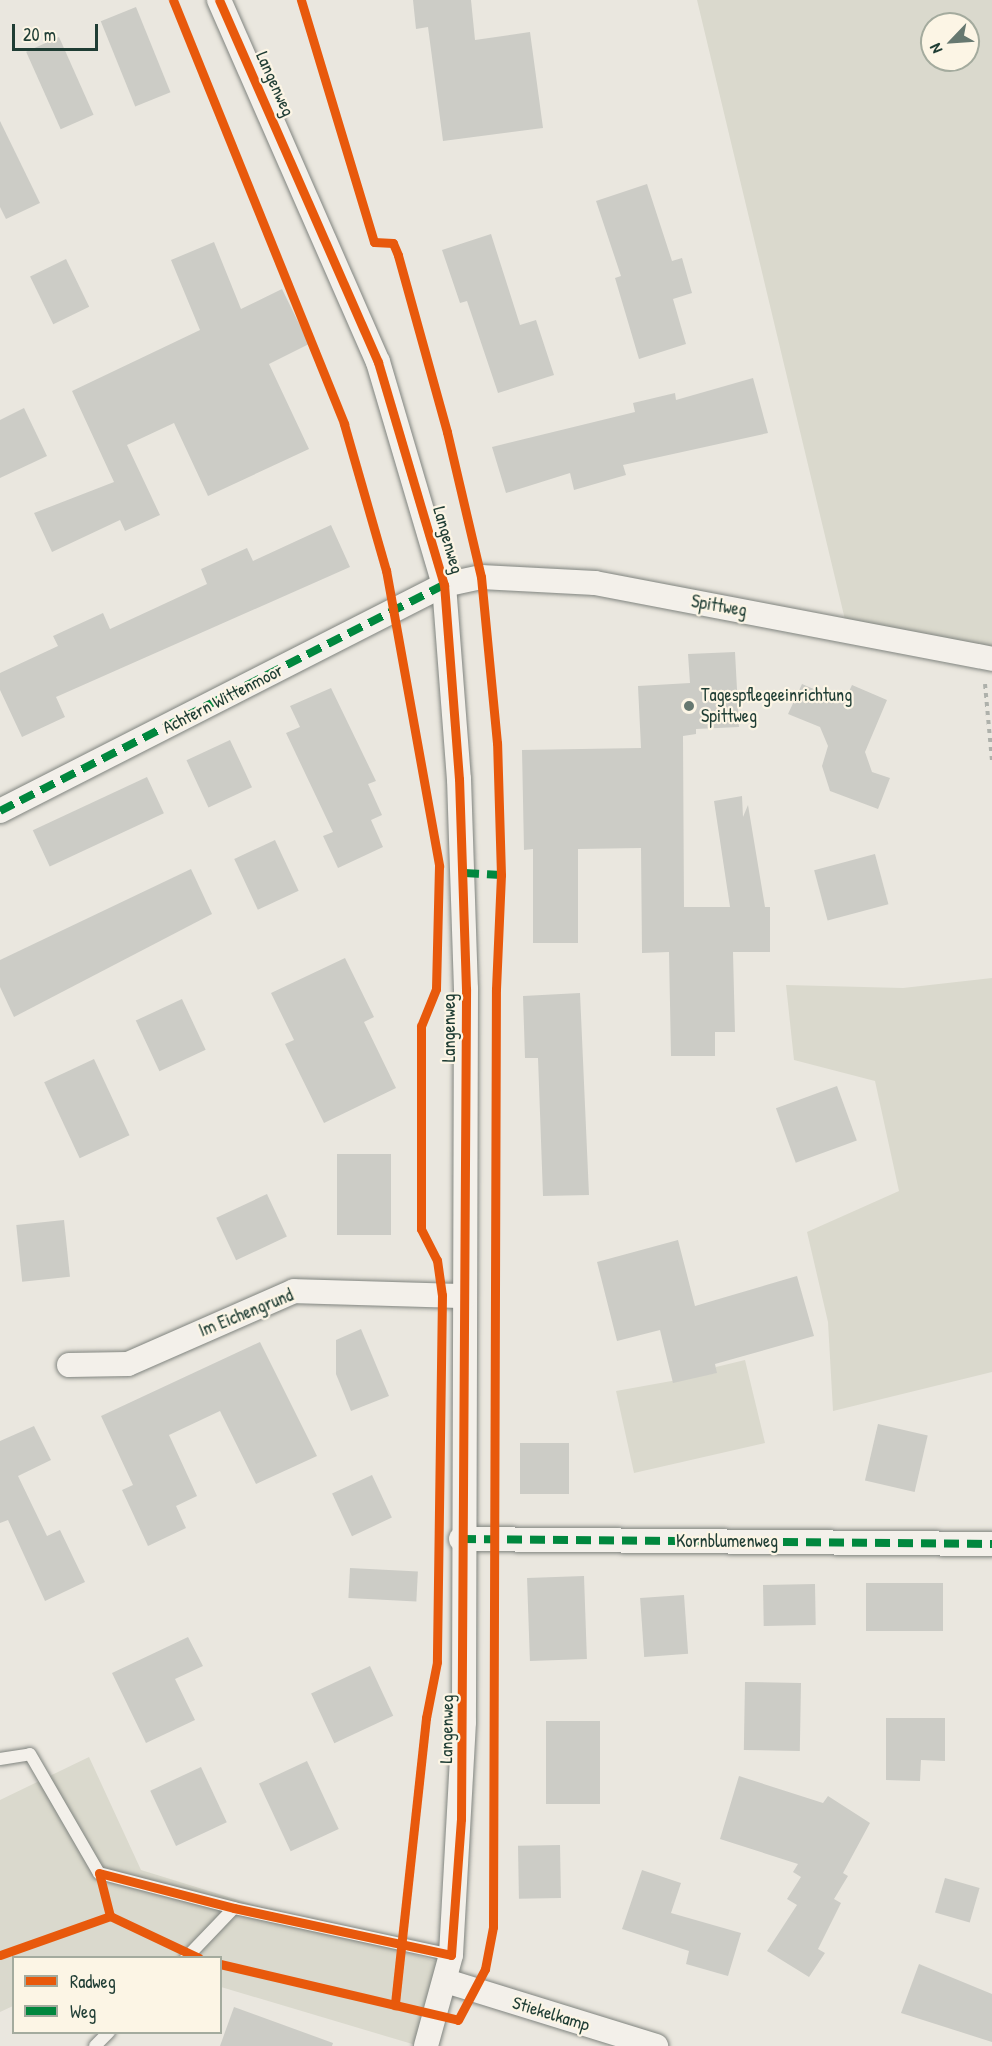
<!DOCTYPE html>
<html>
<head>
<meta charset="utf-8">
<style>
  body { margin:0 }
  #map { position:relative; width:992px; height:2046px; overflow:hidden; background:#eae7df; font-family:"Patrick Hand",sans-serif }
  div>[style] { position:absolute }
  .green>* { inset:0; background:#dad9cd }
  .building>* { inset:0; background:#ccccc6; transform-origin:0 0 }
  .path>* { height:4px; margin-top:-2px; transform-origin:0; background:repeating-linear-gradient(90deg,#aeb1ab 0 4.5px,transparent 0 9px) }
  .roads { filter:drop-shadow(0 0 2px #80847f) drop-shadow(0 0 2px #80847f) }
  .service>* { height:12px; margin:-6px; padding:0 6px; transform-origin:6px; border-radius:6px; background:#f3f0ea }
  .minor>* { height:24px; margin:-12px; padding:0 12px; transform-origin:12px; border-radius:12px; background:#f3f0ea }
  .quiet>* { height:8px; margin-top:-4px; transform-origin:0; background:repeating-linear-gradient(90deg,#00873e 0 15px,transparent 0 23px) }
  .cycleway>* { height:9px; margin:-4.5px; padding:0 4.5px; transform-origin:4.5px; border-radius:4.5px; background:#e8590c }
  .dots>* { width:16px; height:16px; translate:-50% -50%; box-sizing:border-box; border:3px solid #fcf5e5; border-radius:50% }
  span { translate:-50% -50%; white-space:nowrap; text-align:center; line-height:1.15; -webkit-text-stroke:4.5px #fcf5e5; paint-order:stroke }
  .street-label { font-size:18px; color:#1f3d34 }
  .poi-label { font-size:18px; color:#1f3d34 }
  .left { translate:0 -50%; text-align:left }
  .legend { position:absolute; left:12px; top:1956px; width:210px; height:78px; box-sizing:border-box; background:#fcf5e5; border:2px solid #a4ab9e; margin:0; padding:8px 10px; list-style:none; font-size:18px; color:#1f3d34 }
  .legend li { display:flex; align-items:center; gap:12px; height:30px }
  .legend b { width:30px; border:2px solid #a4ab9e }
  .north { position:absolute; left:920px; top:12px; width:60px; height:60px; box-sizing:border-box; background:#fcf5e5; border:2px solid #a4ab9e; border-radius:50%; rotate:245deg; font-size:16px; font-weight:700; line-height:24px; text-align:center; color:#1f3d34 }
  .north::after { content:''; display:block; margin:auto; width:21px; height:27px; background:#667870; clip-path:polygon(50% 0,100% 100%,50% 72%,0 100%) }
  .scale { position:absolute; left:12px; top:24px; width:86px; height:27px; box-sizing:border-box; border:3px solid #1f3d34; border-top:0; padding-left:8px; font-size:18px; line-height:21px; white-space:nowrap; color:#1f3d34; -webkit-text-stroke:4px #fcf5e5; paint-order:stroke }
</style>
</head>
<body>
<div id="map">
  <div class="green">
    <div style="clip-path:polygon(evenodd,697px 0,992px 0,992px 660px,847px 628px,697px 0,932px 24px,968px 24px,968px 60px,932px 60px,932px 24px)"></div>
    <div style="clip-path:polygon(992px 978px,992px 1372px,833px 1411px,828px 1322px,807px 1232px,899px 1191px,875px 1081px,794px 1060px,786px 985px,903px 988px)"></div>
    <div style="clip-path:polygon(745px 1360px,765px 1443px,634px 1473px,616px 1391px,716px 1373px,716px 1367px)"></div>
    <div style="clip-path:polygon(89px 1757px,141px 1870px,448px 1965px,419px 2046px,221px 1987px,220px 1958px,14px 1958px,13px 2006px,0 2012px,0 1800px)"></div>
  </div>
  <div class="building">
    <div style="clip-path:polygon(413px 0,471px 0,475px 40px,530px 32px,543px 128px,443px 141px,428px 27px,416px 29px)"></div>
    <div style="left:136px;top:7px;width:92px;height:38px;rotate:68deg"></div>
    <div style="left:59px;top:37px;width:85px;height:36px;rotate:66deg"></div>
    <div style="clip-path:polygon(0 121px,40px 203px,6px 219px,0 207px)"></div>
    <div style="clip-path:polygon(647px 184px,672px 261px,682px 258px,692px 293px,673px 299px,686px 344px,639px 359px,615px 278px,621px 276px,596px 201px)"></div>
    <div style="clip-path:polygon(491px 234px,520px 325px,536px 320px,554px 375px,498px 393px,467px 301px,460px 303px,442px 250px)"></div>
    <div style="clip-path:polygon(214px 242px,241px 309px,282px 289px,309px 344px,269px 364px,309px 449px,208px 496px,174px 423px,127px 445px,160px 515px,125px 531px,120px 520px,52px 552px,34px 513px,114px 482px,72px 391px,200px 330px,171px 260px)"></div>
    <div style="left:66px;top:259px;width:53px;height:40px;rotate:64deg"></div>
    <div style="clip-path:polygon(753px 378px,768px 433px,623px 465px,626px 475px,574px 490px,570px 473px,506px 493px,492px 447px,635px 412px,633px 403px,675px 393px,676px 400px)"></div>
    <div style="clip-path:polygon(24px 408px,47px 456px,0 478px,0 420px)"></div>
    <div style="clip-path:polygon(331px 525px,350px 567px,56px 697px,65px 717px,22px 737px,0 690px,0 673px,58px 646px,53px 636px,103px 613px,110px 629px,207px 584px,201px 569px,247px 548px,253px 561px)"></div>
    <div style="clip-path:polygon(735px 652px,739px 727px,696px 729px,696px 734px,683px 736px,684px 907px,730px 907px,714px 801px,742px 796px,743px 817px,748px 805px,765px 907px,770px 907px,770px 952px,733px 952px,735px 1032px,715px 1032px,715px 1056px,671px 1056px,669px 952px,642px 953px,641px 848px,578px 849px,578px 943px,533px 943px,533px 849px,524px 850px,522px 750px,641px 748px,638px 686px,690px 683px,688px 654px)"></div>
    <div style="clip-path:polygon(802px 684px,844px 702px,852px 685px,887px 700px,865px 752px,872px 772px,890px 778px,878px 809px,830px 791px,822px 766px,828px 746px,820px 727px,788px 714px)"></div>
    <div style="clip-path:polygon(331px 688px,376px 781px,368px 784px,382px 815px,371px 820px,383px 847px,338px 868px,323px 836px,333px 832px,286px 733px,300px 727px,290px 706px)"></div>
    <div style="left:230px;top:740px;width:52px;height:48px;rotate:65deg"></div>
    <div style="left:147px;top:777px;width:40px;height:126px;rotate:65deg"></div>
    <div style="left:275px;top:840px;width:56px;height:45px;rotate:65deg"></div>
    <div style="left:875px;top:854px;width:52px;height:63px;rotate:75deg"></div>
    <div style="clip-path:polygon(191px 869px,212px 914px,14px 1017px,0 987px,0 960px)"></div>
    <div style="clip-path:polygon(345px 958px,374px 1017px,364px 1022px,396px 1088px,324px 1123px,285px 1044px,294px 1040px,271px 993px)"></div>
    <div style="clip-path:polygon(580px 993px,589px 1195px,543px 1196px,538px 1058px,525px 1058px,523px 996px)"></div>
    <div style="left:182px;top:999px;width:56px;height:51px;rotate:65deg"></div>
    <div style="left:94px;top:1059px;width:84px;height:55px;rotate:65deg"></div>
    <div style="left:837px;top:1086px;width:58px;height:65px;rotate:70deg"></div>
    <div style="left:337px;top:1154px;width:54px;height:81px"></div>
    <div style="left:267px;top:1194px;width:47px;height:56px;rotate:65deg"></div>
    <div style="left:64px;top:1220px;width:57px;height:48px;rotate:84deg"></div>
    <div style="clip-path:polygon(678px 1240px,695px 1306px,797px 1276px,814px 1336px,715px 1364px,717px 1373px,673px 1383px,660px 1330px,617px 1341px,597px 1262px)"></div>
    <div style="clip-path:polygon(361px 1329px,389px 1396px,351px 1411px,336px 1374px,336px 1340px)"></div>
    <div style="clip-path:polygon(260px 1342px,317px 1456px,256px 1484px,220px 1411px,169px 1435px,197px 1496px,176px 1506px,186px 1528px,148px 1546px,122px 1490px,133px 1485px,101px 1416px)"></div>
    <div style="left:878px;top:1424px;width:51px;height:58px;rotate:13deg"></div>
    <div style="clip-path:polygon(34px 1426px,51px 1460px,18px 1476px,47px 1536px,60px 1530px,85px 1582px,45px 1601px,8px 1520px,0 1523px,0 1441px)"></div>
    <div style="left:520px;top:1443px;width:49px;height:51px"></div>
    <div style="left:372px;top:1475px;width:47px;height:44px;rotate:65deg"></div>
    <div style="left:350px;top:1568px;width:68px;height:30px;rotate:3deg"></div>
    <div style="left:584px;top:1576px;width:83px;height:57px;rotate:88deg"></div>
    <div style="left:866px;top:1583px;width:77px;height:48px"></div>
    <div style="left:815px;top:1584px;width:41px;height:52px;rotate:89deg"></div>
    <div style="left:684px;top:1595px;width:59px;height:44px;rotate:86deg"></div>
    <div style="clip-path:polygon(188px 1637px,203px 1666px,175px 1679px,195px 1720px,146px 1743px,112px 1673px)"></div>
    <div style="left:370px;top:1666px;width:55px;height:65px;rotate:65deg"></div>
    <div style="left:745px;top:1682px;width:56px;height:68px;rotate:1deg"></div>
    <div style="clip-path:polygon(886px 1718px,945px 1718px,945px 1761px,921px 1760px,920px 1781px,886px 1780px)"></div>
    <div style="left:600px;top:1721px;width:83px;height:54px;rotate:90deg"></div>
    <div style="left:307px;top:1761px;width:75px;height:53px;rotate:65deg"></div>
    <div style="left:201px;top:1767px;width:61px;height:56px;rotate:65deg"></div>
    <div style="clip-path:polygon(739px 1776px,823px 1803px,828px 1796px,870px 1823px,843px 1873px,848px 1876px,834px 1899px,841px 1903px,818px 1949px,825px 1953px,809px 1977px,767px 1951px,797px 1905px,787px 1899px,801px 1877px,793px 1872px,798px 1864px,720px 1839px)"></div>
    <div style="left:560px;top:1845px;width:53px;height:42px;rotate:89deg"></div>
    <div style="clip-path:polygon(642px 1870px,681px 1883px,671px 1913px,741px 1933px,728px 1976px,686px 1964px,689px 1951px,622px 1929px)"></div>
    <div style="left:945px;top:1878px;width:36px;height:36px;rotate:16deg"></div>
    <div style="clip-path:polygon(919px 1964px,992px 1994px,992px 2042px,901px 2013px)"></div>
    <div style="clip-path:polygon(234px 2007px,333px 2043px,332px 2046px,220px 2046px)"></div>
  </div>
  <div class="path">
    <div style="left:985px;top:684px;width:77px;rotate:84.8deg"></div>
  </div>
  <div class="roads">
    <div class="service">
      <div style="left:0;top:1759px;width:30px;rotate:-9deg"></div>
      <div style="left:30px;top:1754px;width:138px;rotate:59.9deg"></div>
      <div style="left:99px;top:1873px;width:139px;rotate:14.5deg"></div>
      <div style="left:234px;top:1908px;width:222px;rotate:12.2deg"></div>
      <div style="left:186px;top:1958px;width:69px;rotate:-46.2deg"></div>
      <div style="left:95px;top:2046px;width:20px;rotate:-45deg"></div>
    </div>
    <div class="minor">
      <div style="left:219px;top:0;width:395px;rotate:66.3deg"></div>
      <div style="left:378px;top:362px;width:233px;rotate:73.5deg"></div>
      <div style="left:444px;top:585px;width:195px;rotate:85.6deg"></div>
      <div style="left:459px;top:779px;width:210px;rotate:88.1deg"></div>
      <div style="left:466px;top:989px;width:733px;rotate:90.16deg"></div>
      <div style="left:464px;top:1722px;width:233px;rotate:93.2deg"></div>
      <div style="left:451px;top:1955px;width:94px;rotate:105.4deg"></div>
      <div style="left:0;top:811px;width:498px;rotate:-27deg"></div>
      <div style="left:444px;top:585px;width:38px;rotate:-12deg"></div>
      <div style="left:481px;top:577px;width:114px;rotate:3deg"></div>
      <div style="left:595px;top:583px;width:404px;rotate:10.8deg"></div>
      <div style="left:69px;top:1365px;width:59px;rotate:-1deg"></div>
      <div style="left:128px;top:1364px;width:181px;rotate:-23.7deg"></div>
      <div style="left:294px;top:1291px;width:171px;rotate:1.7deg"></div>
      <div style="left:461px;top:1539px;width:531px;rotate:0.54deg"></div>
      <div style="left:446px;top:1981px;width:220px;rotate:17.2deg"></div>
    </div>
  </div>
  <div class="quiet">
    <div style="left:0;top:811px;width:498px;rotate:-27deg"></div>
    <div style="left:464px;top:873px;width:37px;rotate:3deg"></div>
    <div style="left:461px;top:1539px;width:531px;rotate:0.54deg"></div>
  </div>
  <div class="cycleway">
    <div style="left:173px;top:0;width:457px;rotate:68deg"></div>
    <div style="left:344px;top:424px;width:152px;rotate:74deg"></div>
    <div style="left:386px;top:570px;width:301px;rotate:79.8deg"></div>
    <div style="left:439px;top:866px;width:123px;rotate:91.4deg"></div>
    <div style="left:436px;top:989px;width:40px;rotate:112deg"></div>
    <div style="left:421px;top:1026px;width:203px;rotate:90deg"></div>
    <div style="left:421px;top:1229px;width:35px;rotate:63deg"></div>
    <div style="left:437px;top:1260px;width:35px;rotate:82deg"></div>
    <div style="left:442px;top:1295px;width:367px;rotate:90.8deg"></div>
    <div style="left:437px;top:1662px;width:57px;rotate:101.1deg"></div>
    <div style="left:426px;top:1718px;width:289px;rotate:96.2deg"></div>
    <div style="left:110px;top:1916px;width:44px;rotate:-104.3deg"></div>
    <div style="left:99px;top:1873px;width:139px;rotate:14.5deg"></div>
    <div style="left:234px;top:1908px;width:222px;rotate:12.2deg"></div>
    <div style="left:451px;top:1955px;width:136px;rotate:-85.8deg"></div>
    <div style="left:461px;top:1819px;width:830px;rotate:-89.65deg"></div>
    <div style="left:466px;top:989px;width:210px;rotate:-91.9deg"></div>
    <div style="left:459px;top:779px;width:195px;rotate:-94.4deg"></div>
    <div style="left:444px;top:585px;width:233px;rotate:-106.5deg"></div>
    <div style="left:378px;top:362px;width:395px;rotate:-113.7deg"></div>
    <div style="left:0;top:1955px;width:117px;rotate:-19.5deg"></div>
    <div style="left:110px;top:1916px;width:98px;rotate:25.3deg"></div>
    <div style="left:220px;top:1964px;width:244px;rotate:13.2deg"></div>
    <div style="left:458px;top:2020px;width:58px;rotate:-62.1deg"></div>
    <div style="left:485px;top:1969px;width:43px;rotate:-79.2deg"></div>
    <div style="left:493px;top:1927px;width:938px;rotate:-89.82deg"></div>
    <div style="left:496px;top:989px;width:114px;rotate:-87.5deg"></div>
    <div style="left:501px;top:875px;width:132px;rotate:-91.7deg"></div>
    <div style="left:497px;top:743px;width:167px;rotate:-95.5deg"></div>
    <div style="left:481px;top:577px;width:149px;rotate:-103.2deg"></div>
    <div style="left:447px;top:432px;width:184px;rotate:-105.5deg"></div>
    <div style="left:398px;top:255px;width:13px;rotate:-113deg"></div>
    <div style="left:393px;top:243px;width:19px;rotate:-177deg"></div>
    <div style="left:374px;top:242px;width:253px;rotate:-106.8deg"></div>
  </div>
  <div class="dots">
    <div style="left:689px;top:706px;background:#667870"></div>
  </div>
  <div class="street-label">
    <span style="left:275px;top:84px;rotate:66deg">Langenweg</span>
    <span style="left:448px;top:540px;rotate:74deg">Langenweg</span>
    <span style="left:719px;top:606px;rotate:10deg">Spittweg</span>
    <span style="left:223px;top:699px;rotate:-27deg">Achtern Wittenmoor</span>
    <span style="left:449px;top:1028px;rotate:-90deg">Langenweg</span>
    <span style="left:246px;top:1313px;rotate:-22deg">Im Eichengrund</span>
    <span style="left:727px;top:1541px">Kornblumenweg</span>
    <span style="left:447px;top:1729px;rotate:-89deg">Langenweg</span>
    <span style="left:551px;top:2014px;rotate:17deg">Stiekelkamp</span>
  </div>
  <div class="poi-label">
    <span class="left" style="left:701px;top:706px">Tagespflegeeinrichtung<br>Spittweg</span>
  </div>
  <ul class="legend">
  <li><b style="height:8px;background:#e8590c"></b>Radweg</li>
  <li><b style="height:8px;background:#00873e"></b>Weg</li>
  </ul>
  <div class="north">N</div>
  <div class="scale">20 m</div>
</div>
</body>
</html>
